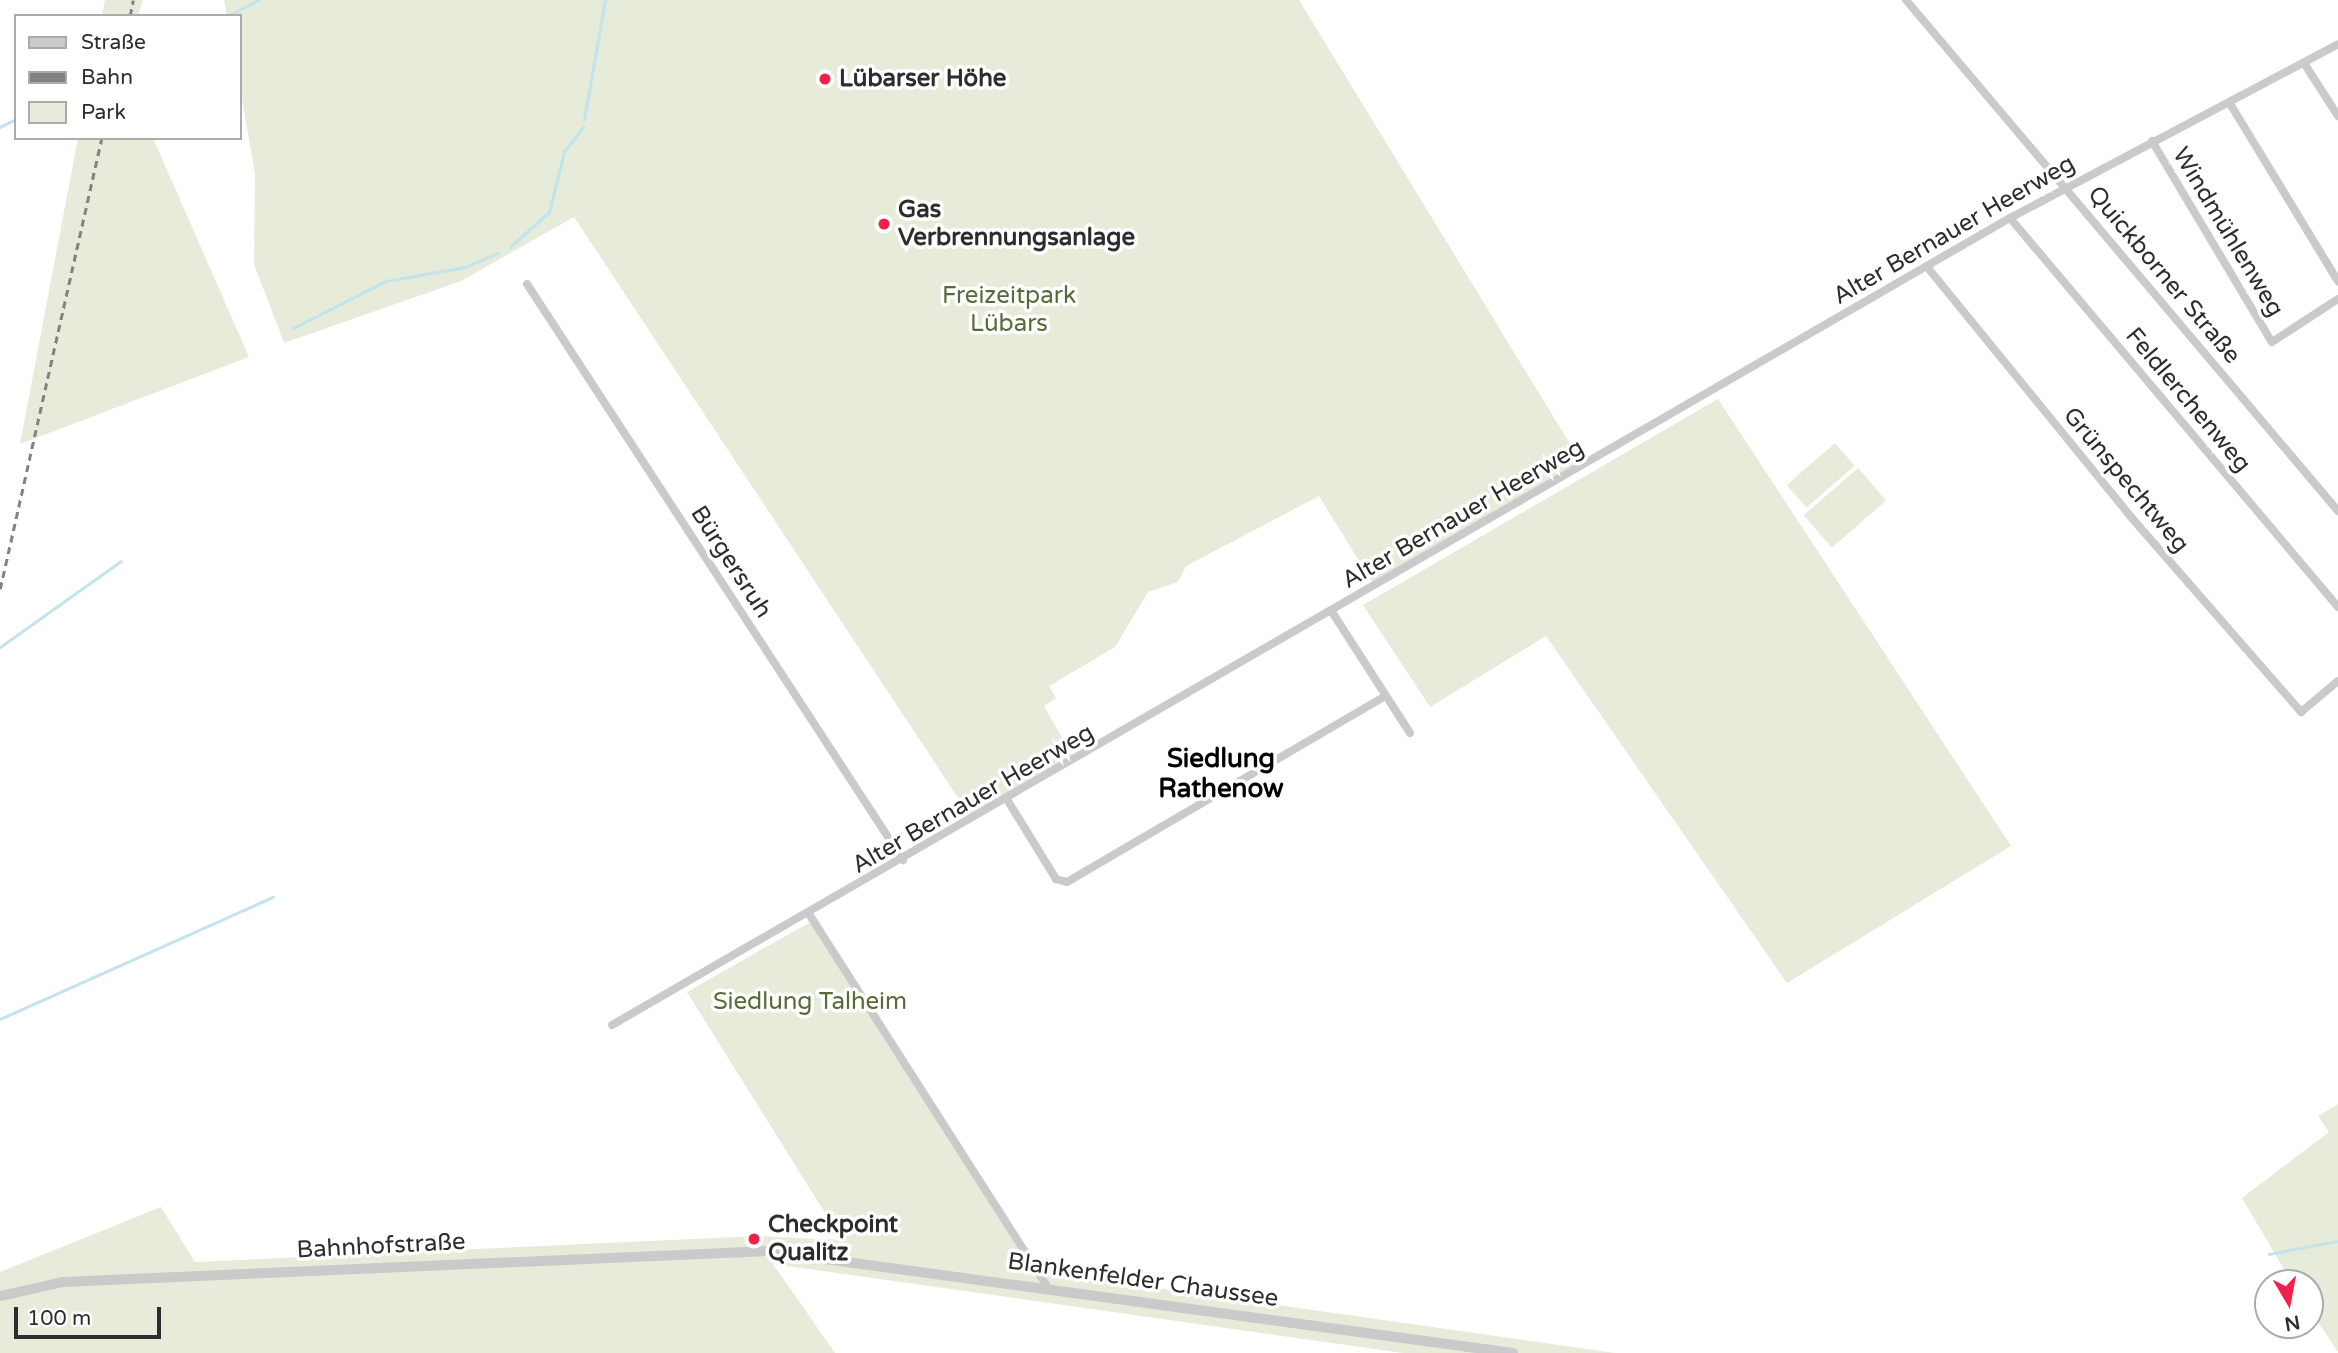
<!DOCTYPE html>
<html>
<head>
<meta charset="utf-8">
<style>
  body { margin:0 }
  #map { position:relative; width:2338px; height:1353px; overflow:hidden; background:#fff; font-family:"Varela Round",sans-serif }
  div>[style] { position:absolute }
  .green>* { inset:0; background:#e6ecd9; transform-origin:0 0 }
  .stream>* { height:2.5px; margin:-1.25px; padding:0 1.25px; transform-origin:1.25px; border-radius:1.25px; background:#c3e3ed }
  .minor>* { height:8px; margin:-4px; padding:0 4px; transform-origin:4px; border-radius:4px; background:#cacaca }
  .tertiary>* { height:10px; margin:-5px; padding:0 5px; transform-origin:5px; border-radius:5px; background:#cacaca }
  .rail>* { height:2.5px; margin-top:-1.25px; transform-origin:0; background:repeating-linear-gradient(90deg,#828282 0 7px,transparent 0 12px) }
  .dots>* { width:19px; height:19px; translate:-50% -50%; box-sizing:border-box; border:4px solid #fff; border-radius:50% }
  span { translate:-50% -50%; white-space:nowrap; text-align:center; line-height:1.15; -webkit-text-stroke:7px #fff; paint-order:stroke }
  .poi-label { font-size:24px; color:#2d2d2d; font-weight:700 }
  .left { translate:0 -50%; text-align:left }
  .street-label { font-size:24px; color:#2d2d2d }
  .park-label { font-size:24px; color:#576b37 }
  .neighbourhood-label { font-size:26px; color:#000; font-weight:700 }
  .legend { position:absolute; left:14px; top:14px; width:228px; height:126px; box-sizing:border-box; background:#fff; border:2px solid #ababab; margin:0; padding:9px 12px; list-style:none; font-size:21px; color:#2d2d2d }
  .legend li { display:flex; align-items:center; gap:14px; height:35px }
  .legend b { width:35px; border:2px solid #ababab }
  .north { position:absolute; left:2254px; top:1269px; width:70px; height:70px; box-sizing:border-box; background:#fff; border:2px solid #ababab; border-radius:50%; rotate:170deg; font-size:19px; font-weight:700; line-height:28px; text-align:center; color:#2d2d2d }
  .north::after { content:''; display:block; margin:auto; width:24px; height:32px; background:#f1214c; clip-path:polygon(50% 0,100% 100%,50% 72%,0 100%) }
  .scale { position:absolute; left:14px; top:1307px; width:147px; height:32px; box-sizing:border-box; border:4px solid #2d2d2d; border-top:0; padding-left:9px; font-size:21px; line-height:24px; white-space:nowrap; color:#2d2d2d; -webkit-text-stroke:5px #fff; paint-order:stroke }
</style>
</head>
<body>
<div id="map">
  <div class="green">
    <div style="clip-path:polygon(105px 0,143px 0,138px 16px,102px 16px)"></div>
    <div style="clip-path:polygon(224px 0,1299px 0,1581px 462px,1372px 582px,1319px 496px,1186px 566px,1178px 582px,1148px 592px,1115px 647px,1049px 686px,1056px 698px,1044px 706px,1072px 755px,970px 816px,574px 217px,461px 281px,284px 343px,254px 264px,255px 174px,240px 89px,240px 16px,227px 16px)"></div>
    <div style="clip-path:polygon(78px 138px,153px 138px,249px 357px,20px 444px)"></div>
    <div style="clip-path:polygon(1718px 399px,2011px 846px,1787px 983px,1546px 636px,1430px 707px,1363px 605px)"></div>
    <div style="left:1835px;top:443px;width:30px;height:64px;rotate:49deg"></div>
    <div style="left:1858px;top:468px;width:43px;height:72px;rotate:49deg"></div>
    <div style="clip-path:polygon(814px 920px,1039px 1271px,1615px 1353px,1403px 1353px,773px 1264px,835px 1353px,0 1353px,0 1272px,161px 1207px,195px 1262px,758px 1236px,842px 1240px,687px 992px)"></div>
    <div style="clip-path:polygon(2338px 1104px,2338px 1352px,2310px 1310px,2310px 1283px,2292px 1283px,2242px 1198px,2329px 1132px,2318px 1116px)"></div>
  </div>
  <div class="stream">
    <div style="left:228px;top:16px;width:34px;rotate:-28deg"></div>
    <div style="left:584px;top:120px;width:122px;rotate:-80.1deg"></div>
    <div style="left:0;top:127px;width:18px;rotate:-27deg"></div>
    <div style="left:510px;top:247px;width:52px;rotate:-41.9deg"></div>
    <div style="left:549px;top:212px;width:62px;rotate:-76deg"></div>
    <div style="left:564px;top:152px;width:31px;rotate:-53deg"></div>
    <div style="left:293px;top:328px;width:104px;rotate:-26.8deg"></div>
    <div style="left:386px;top:281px;width:80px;rotate:-10deg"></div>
    <div style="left:465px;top:267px;width:36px;rotate:-23deg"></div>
    <div style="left:0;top:647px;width:148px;rotate:-35.4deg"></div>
    <div style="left:0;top:1019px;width:299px;rotate:-24.1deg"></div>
    <div style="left:2269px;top:1254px;width:70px;rotate:-10.7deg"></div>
  </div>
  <div class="minor">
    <div style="left:1906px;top:0;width:669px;rotate:49.79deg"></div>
    <div style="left:2304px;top:63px;width:63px;rotate:57.3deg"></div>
    <div style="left:2229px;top:102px;width:210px;rotate:58.7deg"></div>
    <div style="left:2152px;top:141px;width:234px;rotate:59.2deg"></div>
    <div style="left:2272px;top:342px;width:79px;rotate:-33.1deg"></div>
    <div style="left:2010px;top:218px;width:509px;rotate:49.86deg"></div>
    <div style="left:1928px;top:268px;width:321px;rotate:50.8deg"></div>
    <div style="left:2131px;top:517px;width:259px;rotate:48.9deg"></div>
    <div style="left:2301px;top:712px;width:48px;rotate:-40deg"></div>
    <div style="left:527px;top:284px;width:688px;rotate:56.86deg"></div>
    <div style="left:1332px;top:612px;width:144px;rotate:57.2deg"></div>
    <div style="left:1008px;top:801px;width:92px;rotate:58.4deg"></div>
    <div style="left:1056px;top:879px;width:11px;rotate:15deg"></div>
    <div style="left:1067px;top:882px;width:367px;rotate:-30.3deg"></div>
    <div style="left:809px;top:914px;width:443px;rotate:57.4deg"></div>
    <div style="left:612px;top:1025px;width:1614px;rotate:-30deg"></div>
    <div style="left:2010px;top:218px;width:371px;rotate:-27.9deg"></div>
  </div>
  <div class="tertiary">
    <div style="left:0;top:1296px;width:65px;rotate:-12.5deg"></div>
    <div style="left:63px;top:1282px;width:704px;rotate:-2.52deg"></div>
    <div style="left:766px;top:1251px;width:754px;rotate:7.78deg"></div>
  </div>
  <div class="rail">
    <div style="left:130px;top:16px;width:16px;rotate:-79deg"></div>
    <div style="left:0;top:589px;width:462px;rotate:-77.3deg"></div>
  </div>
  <div class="dots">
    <div style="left:825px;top:79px;background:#f1214c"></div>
    <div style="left:884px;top:224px;background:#f1214c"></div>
    <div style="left:754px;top:1239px;background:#f1214c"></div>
  </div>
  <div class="poi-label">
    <span class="left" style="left:839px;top:79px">Lübarser Höhe</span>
    <span class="left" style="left:898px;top:224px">Gas<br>Verbrennungsanlage</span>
    <span class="left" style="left:768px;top:1239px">Checkpoint<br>Qualitz</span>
  </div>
  <div class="street-label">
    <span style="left:1954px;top:230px;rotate:-30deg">Alter Bernauer Heerweg</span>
    <span style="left:2228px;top:232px;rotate:59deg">Windmühlenweg</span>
    <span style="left:2164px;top:275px;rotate:50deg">Quickborner Straße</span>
    <span style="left:2188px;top:400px;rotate:50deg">Feldlerchenweg</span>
    <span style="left:2126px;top:480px;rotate:50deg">Grünspechtweg</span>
    <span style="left:1463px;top:514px;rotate:-30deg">Alter Bernauer Heerweg</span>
    <span style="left:731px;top:562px;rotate:57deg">Bürgersruh</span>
    <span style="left:973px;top:799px;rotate:-30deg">Alter Bernauer Heerweg</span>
    <span style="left:381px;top:1246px;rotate:-3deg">Bahnhofstraße</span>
    <span style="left:1143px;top:1280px;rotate:8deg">Blankenfelder Chaussee</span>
  </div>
  <div class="park-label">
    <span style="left:1009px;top:310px">Freizeitpark<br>Lübars</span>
    <span style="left:810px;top:1002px">Siedlung Talheim</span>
  </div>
  <div class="neighbourhood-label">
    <span style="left:1221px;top:774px">Siedlung<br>Rathenow</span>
  </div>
  <ul class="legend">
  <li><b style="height:9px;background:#cacaca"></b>Straße</li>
  <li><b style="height:9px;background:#828282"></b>Bahn</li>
  <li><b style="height:19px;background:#e6ecd9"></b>Park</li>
  </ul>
  <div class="north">N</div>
  <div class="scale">100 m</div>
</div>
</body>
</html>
